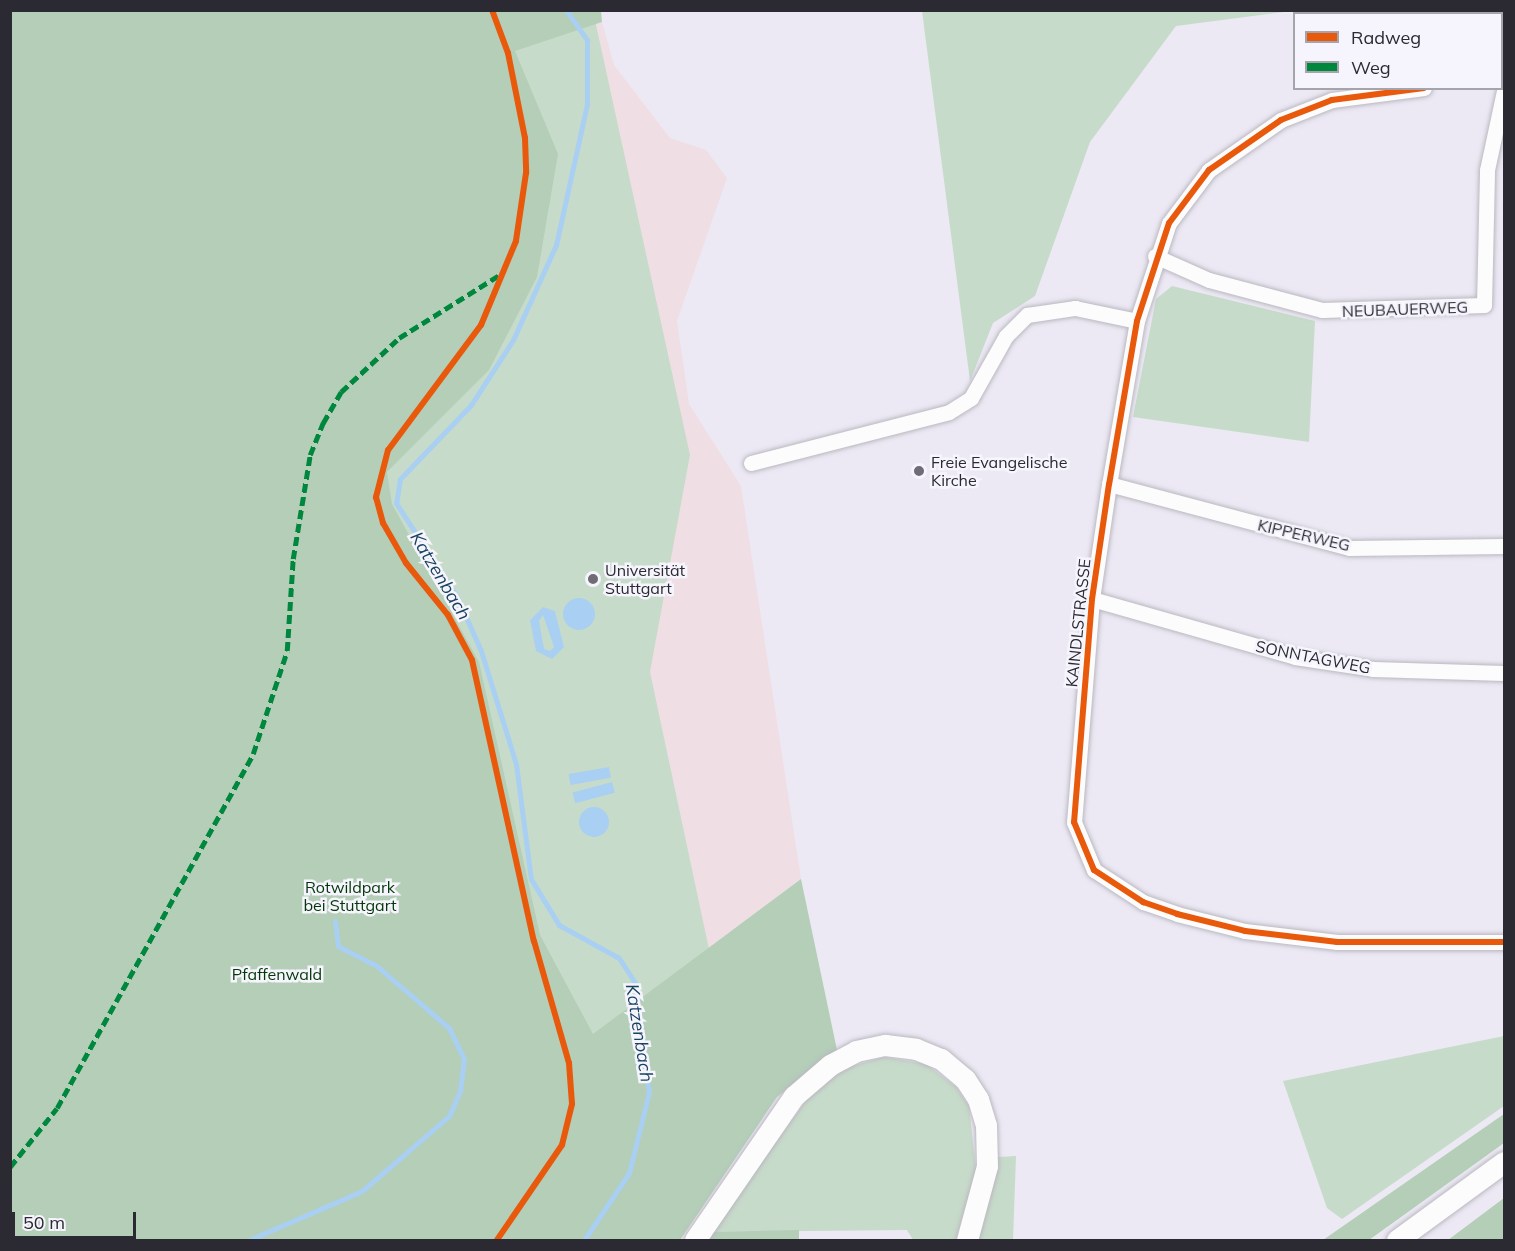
<!DOCTYPE html>
<html>
<head>
<meta charset="utf-8">
<style>
  body { margin:0 }
  #map { position:relative; width:1515px; height:1251px; overflow:hidden; background:#ece9f4; font-family:Mulish,sans-serif }
  div>[style] { position:absolute }
  .education>* { inset:0; background:#efdfe4 }
  .green>* { inset:0; background:#c7dbca }
  .forest>* { inset:0; background:#b4ceb8 }
  .water>* { inset:0; background:#a9d0f2; transform-origin:0 0 }
  .round { border-radius:50% }
  .stream>* { height:5px; margin:-2.5px; padding:0 2.5px; transform-origin:2.5px; border-radius:2.5px; background:#a9d0f2 }
  .roads { filter:drop-shadow(0 0 2px #bab8c0) drop-shadow(0 0 2px #bab8c0) }
  .minor>* { height:15px; margin:-7.5px; padding:0 7.5px; transform-origin:7.5px; border-radius:7.5px; background:#fcfcfd }
  .secondary>* { height:21px; margin:-10.5px; padding:0 10.5px; transform-origin:10.5px; border-radius:10.5px; background:#fcfcfd }
  .quiet>* { height:4.5px; margin-top:-2.25px; transform-origin:0; background:repeating-linear-gradient(90deg,#00873e 0 9px,transparent 0 13.5px) }
  .cycleway>* { height:6px; margin:-3px; padding:0 3px; transform-origin:3px; border-radius:3px; background:#e8590c }
  .dots>* { width:16px; height:16px; translate:-50% -50%; box-sizing:border-box; border:3px solid #f6f4fc; border-radius:50% }
  span { translate:-50% -50%; white-space:nowrap; text-align:center; line-height:1.15; -webkit-text-stroke:5px #f6f4fc; paint-order:stroke }
  .street-label { font-size:16px; color:#2b2931 }
  .poi-label { font-size:16px; color:#2b2931 }
  .left { translate:0 -50%; text-align:left }
  .park-label { font-size:16px; color:#023808 }
  .water-label { font-size:18px; color:#174260; font-style:italic }
  .frame { position:absolute; inset:0; border:12px solid #2b2931; pointer-events:none }
  .legend { position:absolute; left:1293px; top:12px; width:210px; height:78px; box-sizing:border-box; background:#f6f4fc; border:2px solid #a5a3ab; margin:0; padding:8px 10px; list-style:none; font-size:18px; color:#2b2931 }
  .legend li { display:flex; align-items:center; gap:12px; height:30px }
  .legend b { width:30px; border:2px solid #a5a3ab }
  .scale { position:absolute; left:12px; top:1212px; width:124px; height:27px; box-sizing:border-box; border:3px solid #2b2931; border-top:0; padding-left:8px; font-size:18px; line-height:21px; white-space:nowrap; color:#2b2931; -webkit-text-stroke:4px #f6f4fc; paint-order:stroke }
</style>
</head>
<body>
<div id="map">
  <div class="education">
    <div style="clip-path:polygon(602px 22px,614px 65px,670px 138px,706px 150px,727px 178px,677px 321px,689px 404px,741px 486px,801px 879px,593px 1034px,515px 51px)"></div>
  </div>
  <div class="green">
    <div style="clip-path:polygon(10px 11px,593px 11px,690px 455px,650px 672px,749px 1137px,680px 1240px,11px 1240px)"></div>
    <div style="clip-path:polygon(922px 11px,1292px 11px,1176px 26px,1090px 142px,1035px 296px,993px 323px,970px 381px)"></div>
    <div style="clip-path:polygon(1172px 286px,1315px 321px,1309px 442px,1133px 417px,1156px 299px)"></div>
    <div style="clip-path:polygon(1504px 1036px,1504px 1106px,1342px 1219px,1327px 1208px,1283px 1081px)"></div>
    <div style="clip-path:polygon(884px 1057px,926px 1064px,956px 1087px,969px 1106px,976px 1169px,956px 1240px,913px 1240px,907px 1230px,712px 1232px,807px 1099px,845px 1068px)"></div>
    <div style="clip-path:polygon(1016px 1156px,1013px 1240px,979px 1240px,998px 1157px)"></div>
  </div>
  <div class="forest">
    <div style="clip-path:polygon(10px 11px,601px 11px,602px 22px,515px 51px,558px 154px,537px 277px,489px 370px,387px 472px,392px 504px,479px 662px,540px 935px,593px 1034px,801px 879px,837px 1050px,777px 1097px,680px 1240px,11px 1240px)"></div>
    <div style="clip-path:polygon(1504px 1114px,1504px 1143px,1369px 1240px,1323px 1240px)"></div>
    <div style="clip-path:polygon(1504px 1198px,1504px 1240px,1448px 1240px)"></div>
    <div style="clip-path:polygon(799px 1230px,799px 1240px,706px 1240px,712px 1232px)"></div>
  </div>
  <div class="water">
    <div class="round" style="left:563px;top:598px;width:32px;height:32px"></div>
    <div style="clip-path:polygon(evenodd,543px 607px,555px 611px,564px 647px,552px 659px,536px 651px,530px 620px,543px 607px,543px 615px,554px 647px,550px 651px,544px 649px,539px 621px,543px 615px)"></div>
    <div style="left:609px;top:767px;width:11px;height:41px;rotate:80deg"></div>
    <div style="left:612px;top:782px;width:11px;height:41px;rotate:75deg"></div>
    <div class="round" style="left:579px;top:807px;width:30px;height:30px"></div>
  </div>
  <div class="stream">
    <div style="left:566px;top:10px;width:37px;rotate:55deg"></div>
    <div style="left:587px;top:40px;width:64px;rotate:90deg"></div>
    <div style="left:587px;top:104px;width:144px;rotate:102.4deg"></div>
    <div style="left:556px;top:245px;width:104px;rotate:114.4deg"></div>
    <div style="left:513px;top:340px;width:77px;rotate:122.9deg"></div>
    <div style="left:471px;top:405px;width:103px;rotate:133.8deg"></div>
    <div style="left:400px;top:479px;width:24px;rotate:99deg"></div>
    <div style="left:396px;top:503px;width:114px;rotate:57.1deg"></div>
    <div style="left:458px;top:599px;width:57px;rotate:66.1deg"></div>
    <div style="left:481px;top:651px;width:118px;rotate:72.8deg"></div>
    <div style="left:516px;top:764px;width:116px;rotate:82.6deg"></div>
    <div style="left:531px;top:879px;width:54px;rotate:58.7deg"></div>
    <div style="left:559px;top:925px;width:68px;rotate:28.8deg"></div>
    <div style="left:619px;top:958px;width:30px;rotate:57deg"></div>
    <div style="left:635px;top:983px;width:110px;rotate:82.7deg"></div>
    <div style="left:649px;top:1092px;width:83px;rotate:103.9deg"></div>
    <div style="left:629px;top:1173px;width:81px;rotate:123.9deg"></div>
    <div style="left:249px;top:1240px;width:123px;rotate:-23.4deg"></div>
    <div style="left:362px;top:1191px;width:115px;rotate:-40.8deg"></div>
    <div style="left:449px;top:1116px;width:27px;rotate:-66deg"></div>
    <div style="left:460px;top:1091px;width:32px;rotate:-83deg"></div>
    <div style="left:464px;top:1059px;width:34px;rotate:-116deg"></div>
    <div style="left:449px;top:1028px;width:95px;rotate:-139.3deg"></div>
    <div style="left:377px;top:966px;width:44px;rotate:-152.9deg"></div>
    <div style="left:338px;top:946px;width:25px;rotate:-97deg"></div>
  </div>
  <div class="roads">
    <div class="minor">
      <div style="left:1502px;top:78px;width:2px"></div>
      <div style="left:1424px;top:88px;width:93px;rotate:172.6deg"></div>
      <div style="left:1332px;top:100px;width:55px;rotate:158.6deg"></div>
      <div style="left:1281px;top:120px;width:88px;rotate:145.2deg"></div>
      <div style="left:1209px;top:170px;width:66px;rotate:127deg"></div>
      <div style="left:1169px;top:223px;width:103px;rotate:108.1deg"></div>
      <div style="left:1137px;top:321px;width:165px;rotate:99.7deg"></div>
      <div style="left:1109px;top:484px;width:116px;rotate:98.4deg"></div>
      <div style="left:1092px;top:599px;width:224px;rotate:94.6deg"></div>
      <div style="left:1074px;top:822px;width:52px;rotate:67.4deg"></div>
      <div style="left:1094px;top:870px;width:59px;rotate:33.1deg"></div>
      <div style="left:1143px;top:902px;width:36px;rotate:19deg"></div>
      <div style="left:1177px;top:914px;width:70px;rotate:14deg"></div>
      <div style="left:1245px;top:931px;width:93px;rotate:6.8deg"></div>
      <div style="left:1337px;top:942px;width:167px"></div>
      <div style="left:1155px;top:256px;width:59px;rotate:24deg"></div>
      <div style="left:1209px;top:280px;width:117px;rotate:14.9deg"></div>
      <div style="left:1322px;top:310px;width:162px;rotate:-1.8deg"></div>
      <div style="left:1484px;top:305px;width:135px;rotate:-88.7deg"></div>
      <div style="left:1487px;top:170px;width:81px;rotate:-77.9deg"></div>
      <div style="left:751px;top:463px;width:204px;rotate:-14.4deg"></div>
      <div style="left:949px;top:412px;width:26px;rotate:-32deg"></div>
      <div style="left:971px;top:398px;width:71px;rotate:-60.6deg"></div>
      <div style="left:1006px;top:336px;width:30px;rotate:-45deg"></div>
      <div style="left:1027px;top:315px;width:49px;rotate:-8.3deg"></div>
      <div style="left:1075px;top:308px;width:63px;rotate:11.8deg"></div>
      <div style="left:1109px;top:484px;width:248px;rotate:14.9deg"></div>
      <div style="left:1349px;top:548px;width:155px;rotate:-0.7deg"></div>
      <div style="left:1092px;top:599px;width:211px;rotate:15.9deg"></div>
      <div style="left:1295px;top:657px;width:79px;rotate:8.7deg"></div>
      <div style="left:1373px;top:669px;width:131px;rotate:1.7deg"></div>
    </div>
    <div class="secondary">
      <div style="left:695px;top:1240px;width:175px;rotate:-55.5deg"></div>
      <div style="left:794px;top:1096px;width:48px;rotate:-40.7deg"></div>
      <div style="left:830px;top:1065px;width:30px;rotate:-28deg"></div>
      <div style="left:856px;top:1051px;width:30px;rotate:-12deg"></div>
      <div style="left:885px;top:1045px;width:31px;rotate:7deg"></div>
      <div style="left:916px;top:1049px;width:27px;rotate:22deg"></div>
      <div style="left:941px;top:1059px;width:31px;rotate:40deg"></div>
      <div style="left:965px;top:1079px;width:24px;rotate:57deg"></div>
      <div style="left:978px;top:1099px;width:27px;rotate:73deg"></div>
      <div style="left:986px;top:1125px;width:41px;rotate:88.6deg"></div>
      <div style="left:987px;top:1166px;width:77px;rotate:105.1deg"></div>
      <div style="left:1397px;top:1240px;width:132px;rotate:-36.1deg"></div>
    </div>
  </div>
  <div class="quiet">
    <div style="left:10px;top:1167px;width:75px;rotate:-51.5deg"></div>
    <div style="left:57px;top:1108px;width:405px;rotate:-61deg"></div>
    <div style="left:253px;top:754px;width:108px;rotate:-71.7deg"></div>
    <div style="left:287px;top:651px;width:92px;rotate:-86.3deg"></div>
    <div style="left:293px;top:559px;width:105px;rotate:-80.7deg"></div>
    <div style="left:310px;top:455px;width:35px;rotate:-68deg"></div>
    <div style="left:323px;top:423px;width:36px;rotate:-60deg"></div>
    <div style="left:341px;top:392px;width:79px;rotate:-43deg"></div>
    <div style="left:399px;top:338px;width:120px;rotate:-32.1deg"></div>
  </div>
  <div class="cycleway">
    <div style="left:492px;top:10px;width:46px;rotate:69.6deg"></div>
    <div style="left:508px;top:53px;width:87px;rotate:78.7deg"></div>
    <div style="left:525px;top:138px;width:35px;rotate:88deg"></div>
    <div style="left:526px;top:173px;width:69px;rotate:98.4deg"></div>
    <div style="left:516px;top:241px;width:91px;rotate:112.6deg"></div>
    <div style="left:481px;top:325px;width:156px;rotate:126.6deg"></div>
    <div style="left:388px;top:450px;width:49px;rotate:104.3deg"></div>
    <div style="left:376px;top:497px;width:27px;rotate:75deg"></div>
    <div style="left:383px;top:523px;width:46px;rotate:60.1deg"></div>
    <div style="left:406px;top:563px;width:67px;rotate:51.1deg"></div>
    <div style="left:448px;top:615px;width:51px;rotate:61.9deg"></div>
    <div style="left:472px;top:660px;width:288px;rotate:77.6deg"></div>
    <div style="left:534px;top:941px;width:127px;rotate:74deg"></div>
    <div style="left:569px;top:1063px;width:41px;rotate:85.8deg"></div>
    <div style="left:572px;top:1104px;width:42px;rotate:103.7deg"></div>
    <div style="left:562px;top:1145px;width:115px;rotate:124.4deg"></div>
    <div style="left:1424px;top:88px;width:93px;rotate:172.6deg"></div>
    <div style="left:1332px;top:100px;width:55px;rotate:158.6deg"></div>
    <div style="left:1281px;top:120px;width:88px;rotate:145.2deg"></div>
    <div style="left:1209px;top:170px;width:66px;rotate:127deg"></div>
    <div style="left:1169px;top:223px;width:103px;rotate:108.1deg"></div>
    <div style="left:1137px;top:321px;width:165px;rotate:99.7deg"></div>
    <div style="left:1109px;top:484px;width:116px;rotate:98.4deg"></div>
    <div style="left:1092px;top:599px;width:224px;rotate:94.6deg"></div>
    <div style="left:1074px;top:822px;width:52px;rotate:67.4deg"></div>
    <div style="left:1094px;top:870px;width:59px;rotate:33.1deg"></div>
    <div style="left:1143px;top:902px;width:36px;rotate:19deg"></div>
    <div style="left:1177px;top:914px;width:70px;rotate:14deg"></div>
    <div style="left:1245px;top:931px;width:93px;rotate:6.8deg"></div>
    <div style="left:1337px;top:942px;width:167px"></div>
  </div>
  <div class="dots">
    <div style="left:919px;top:471px;background:#6f6c75"></div>
    <div style="left:593px;top:579px;background:#6f6c75"></div>
  </div>
  <div class="street-label">
    <span style="left:1405px;top:309px;rotate:-2deg">NEUBAUERWEG</span>
    <span style="left:1304px;top:535px;rotate:13deg">KIPPERWEG</span>
    <span style="left:1078px;top:623px;rotate:-84deg">KAINDLSTRASSE</span>
    <span style="left:1313px;top:657px;rotate:11deg">SONNTAGWEG</span>
  </div>
  <div class="poi-label">
    <span class="left" style="left:931px;top:471px">Freie Evangelische<br>Kirche</span>
    <span class="left" style="left:605px;top:579px">Universität<br>Stuttgart</span>
  </div>
  <div class="park-label">
    <span style="left:350px;top:896px">Rotwildpark<br>bei Stuttgart</span>
    <span style="left:277px;top:974px">Pfaffenwald</span>
  </div>
  <div class="water-label">
    <span style="left:440px;top:576px;rotate:59deg">Katzenbach</span>
    <span style="left:639px;top:1033px;rotate:81deg">Katzenbach</span>
  </div>
  <div class="frame"></div>
  <ul class="legend">
  <li><b style="height:8px;background:#e8590c"></b>Radweg</li>
  <li><b style="height:8px;background:#00873e"></b>Weg</li>
  </ul>
  <div class="scale">50 m</div>
</div>
</body>
</html>
